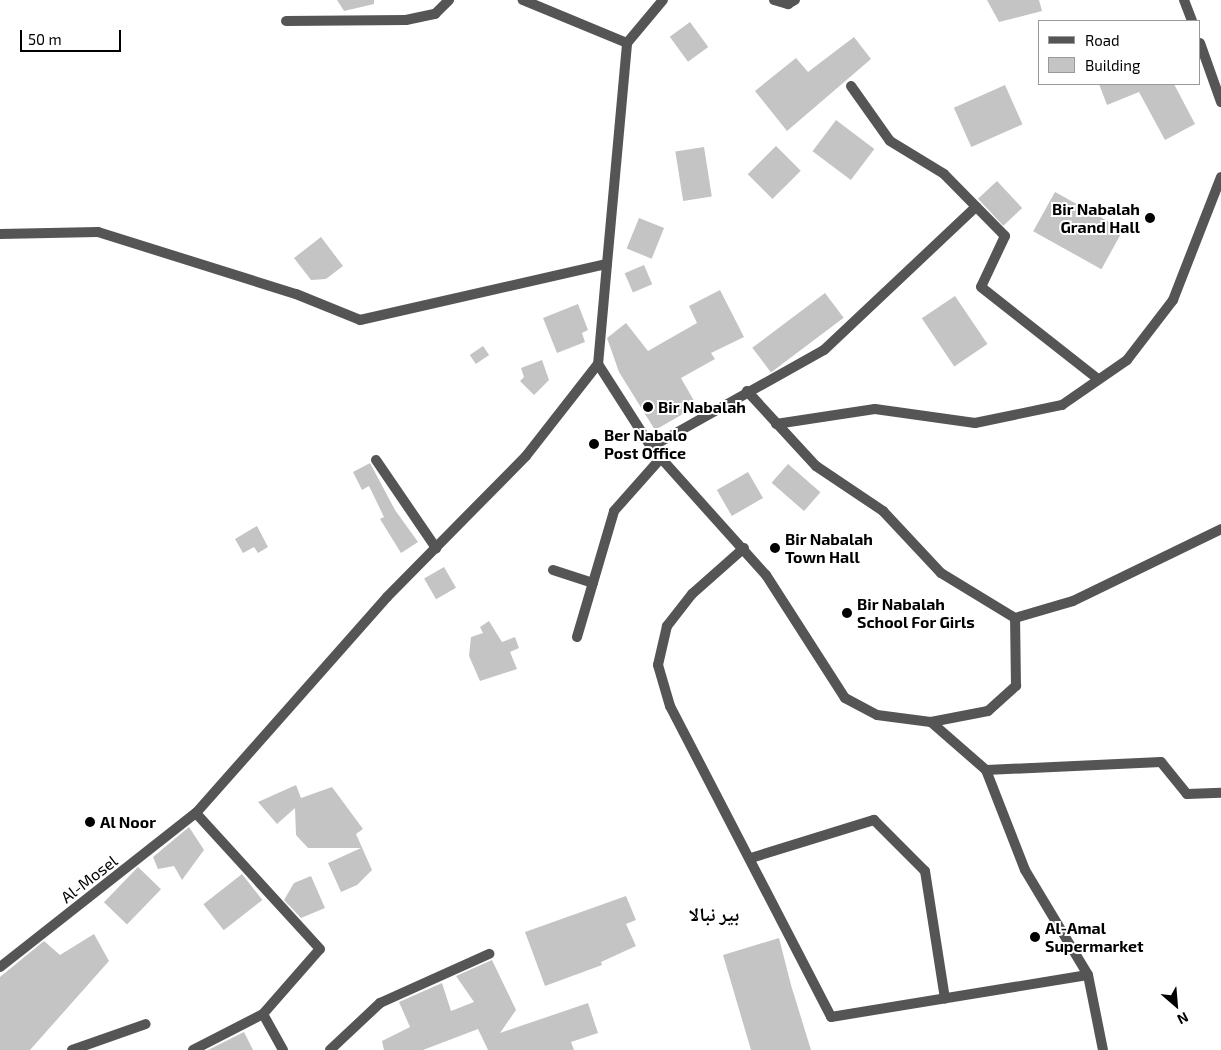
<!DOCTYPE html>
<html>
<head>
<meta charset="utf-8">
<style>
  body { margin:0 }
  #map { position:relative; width:1221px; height:1050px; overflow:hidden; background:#fff; font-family:"Exo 2","Noto Naskh Arabic",sans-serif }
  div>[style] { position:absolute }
  .building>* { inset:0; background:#c4c4c4; transform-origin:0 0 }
  .minor>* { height:10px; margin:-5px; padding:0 5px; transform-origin:5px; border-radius:5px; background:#555 }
  .dots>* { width:14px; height:14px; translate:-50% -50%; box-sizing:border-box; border:2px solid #fff; border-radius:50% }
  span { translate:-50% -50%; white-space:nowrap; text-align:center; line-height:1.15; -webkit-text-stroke:4px #fff; paint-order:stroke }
  .poi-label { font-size:16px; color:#000; font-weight:700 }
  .right { translate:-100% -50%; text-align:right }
  .left { translate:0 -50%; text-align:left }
  .street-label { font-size:16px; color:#000 }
  .quarter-label { font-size:19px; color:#000; font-weight:700 }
  .legend { position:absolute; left:1038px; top:20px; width:162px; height:65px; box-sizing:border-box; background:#fff; border:1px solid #999; margin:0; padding:6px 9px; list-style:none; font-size:15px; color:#000 }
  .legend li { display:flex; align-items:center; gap:10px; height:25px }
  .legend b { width:25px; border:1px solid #999 }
  .north { position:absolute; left:1151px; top:980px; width:50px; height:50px; -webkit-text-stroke:4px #fff; paint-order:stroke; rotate:153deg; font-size:14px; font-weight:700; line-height:20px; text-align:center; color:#000 }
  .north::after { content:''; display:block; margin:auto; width:18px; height:22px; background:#000; clip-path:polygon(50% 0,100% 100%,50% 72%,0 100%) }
  .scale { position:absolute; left:20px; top:30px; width:101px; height:22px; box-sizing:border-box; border:2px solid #000; border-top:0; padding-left:6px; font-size:15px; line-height:18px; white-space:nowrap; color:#000; -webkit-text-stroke:4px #fff; paint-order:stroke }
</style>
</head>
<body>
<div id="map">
  <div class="building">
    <div style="clip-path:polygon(337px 0,374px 0,374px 4px,344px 11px)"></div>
    <div style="clip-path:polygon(987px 0,1039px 0,1042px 11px,999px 22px)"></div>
    <div style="left:690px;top:22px;width:31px;height:25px;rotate:54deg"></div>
    <div style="clip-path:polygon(854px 37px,871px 59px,787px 131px,755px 91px,796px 58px,808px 72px)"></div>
    <div style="clip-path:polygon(1099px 84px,1174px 84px,1195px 124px,1165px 140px,1139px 92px,1107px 105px)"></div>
    <div style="left:1005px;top:85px;width:43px;height:56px;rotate:66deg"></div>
    <div style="left:836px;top:120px;width:48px;height:39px;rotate:37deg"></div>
    <div style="left:776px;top:146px;width:35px;height:40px;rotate:45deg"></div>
    <div style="left:704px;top:147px;width:50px;height:29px;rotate:81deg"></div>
    <div style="left:997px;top:181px;width:37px;height:26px;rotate:47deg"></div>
    <div style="left:1055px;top:192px;width:78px;height:45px;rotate:29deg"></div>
    <div style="left:639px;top:218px;width:27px;height:33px;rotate:22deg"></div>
    <div style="clip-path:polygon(321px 237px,343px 266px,326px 279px,311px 280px,294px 258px)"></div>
    <div style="left:644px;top:265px;width:21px;height:21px;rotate:67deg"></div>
    <div style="clip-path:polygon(720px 290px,744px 337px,711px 353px,715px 359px,681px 378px,697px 406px,655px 430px,619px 372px,607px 338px,626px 323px,648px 351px,697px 323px,689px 306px)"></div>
    <div style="left:825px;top:293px;width:31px;height:91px;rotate:53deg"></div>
    <div style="left:955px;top:296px;width:58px;height:40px;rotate:56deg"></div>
    <div style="clip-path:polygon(578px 304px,588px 330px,582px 333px,585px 342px,557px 353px,543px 318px)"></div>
    <div style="left:483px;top:346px;width:11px;height:16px;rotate:56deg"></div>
    <div style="clip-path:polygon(542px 360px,549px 380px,534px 395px,520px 381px,524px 377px,521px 368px)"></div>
    <div style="clip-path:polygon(370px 463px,395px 510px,418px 542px,401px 553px,380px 519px,384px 517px,369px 486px,362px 490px,353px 472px)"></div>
    <div style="left:788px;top:464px;width:43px;height:25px;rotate:41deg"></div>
    <div style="left:748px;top:472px;width:30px;height:36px;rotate:60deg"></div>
    <div style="clip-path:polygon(257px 526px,268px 547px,258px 553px,254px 547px,243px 553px,235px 539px)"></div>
    <div style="left:444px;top:567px;width:24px;height:23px;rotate:60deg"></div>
    <div style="clip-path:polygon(489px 621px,502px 642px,515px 637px,519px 648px,510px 652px,517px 669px,480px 681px,469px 656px,471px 637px,483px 633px,480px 627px)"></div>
    <div style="clip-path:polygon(296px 785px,301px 798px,332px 787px,363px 829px,356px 834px,372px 870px,357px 885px,341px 892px,328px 863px,361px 848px,308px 848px,296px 835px,295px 808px,277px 824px,258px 802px)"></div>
    <div style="clip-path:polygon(189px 827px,204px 850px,182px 880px,174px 866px,158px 869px,153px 857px)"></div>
    <div style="left:138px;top:867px;width:32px;height:49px;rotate:44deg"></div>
    <div style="left:242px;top:874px;width:33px;height:49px;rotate:52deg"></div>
    <div style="clip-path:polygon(311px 876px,325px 908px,301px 918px,284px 900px,294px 883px)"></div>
    <div style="clip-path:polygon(626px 896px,636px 920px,626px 924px,636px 946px,601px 962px,602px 965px,545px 986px,525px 932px)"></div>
    <div style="clip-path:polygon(94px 934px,109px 961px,30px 1050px,0 1050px,0 977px,44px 941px,60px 955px)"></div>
    <div style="clip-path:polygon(779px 938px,791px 985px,811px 1050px,751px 1050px,723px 955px)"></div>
    <div style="clip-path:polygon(492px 960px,516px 1010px,500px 1033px,588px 1003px,598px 1033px,571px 1042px,574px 1050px,488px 1050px,478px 1029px,423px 1050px,384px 1050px,382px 1041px,410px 1027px,399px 1002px,442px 983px,451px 1011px,474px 1002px,456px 976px)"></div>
    <div style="clip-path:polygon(244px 1032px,253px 1050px,208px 1050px)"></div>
  </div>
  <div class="minor">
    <div style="left:774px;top:0;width:15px;rotate:16deg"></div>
    <div style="left:788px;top:4px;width:8px;rotate:-30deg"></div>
    <div style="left:1184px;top:0;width:22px;rotate:69deg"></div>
    <div style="left:286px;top:21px;width:120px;rotate:-0.5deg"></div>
    <div style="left:406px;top:20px;width:30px;rotate:-12deg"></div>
    <div style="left:435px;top:14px;width:20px;rotate:-45deg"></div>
    <div style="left:627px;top:43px;width:56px;rotate:-50.1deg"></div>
    <div style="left:1200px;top:43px;width:63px;rotate:70.4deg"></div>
    <div style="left:851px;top:86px;width:67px;rotate:54.7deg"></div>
    <div style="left:890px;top:141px;width:63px;rotate:31.4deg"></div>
    <div style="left:944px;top:174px;width:87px;rotate:45.5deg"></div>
    <div style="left:1005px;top:236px;width:56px;rotate:115.2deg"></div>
    <div style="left:981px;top:287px;width:149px;rotate:38.2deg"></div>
    <div style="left:0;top:234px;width:98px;rotate:-1.2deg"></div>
    <div style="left:98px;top:232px;width:207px;rotate:17.4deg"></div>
    <div style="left:296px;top:294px;width:69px;rotate:22.1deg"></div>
    <div style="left:360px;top:320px;width:253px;rotate:-12.8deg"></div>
    <div style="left:607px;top:264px;width:222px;rotate:-84.8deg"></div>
    <div style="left:627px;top:43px;width:113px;rotate:-157.5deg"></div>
    <div style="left:607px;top:264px;width:100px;rotate:95.1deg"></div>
    <div style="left:598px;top:364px;width:98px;rotate:57.4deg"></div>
    <div style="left:651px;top:447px;width:172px;rotate:48.1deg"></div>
    <div style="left:766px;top:575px;width:146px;rotate:57.3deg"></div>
    <div style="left:845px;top:698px;width:36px;rotate:28deg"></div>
    <div style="left:877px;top:715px;width:54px;rotate:7.4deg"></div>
    <div style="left:931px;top:722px;width:58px;rotate:-10.9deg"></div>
    <div style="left:988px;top:711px;width:38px;rotate:-42deg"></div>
    <div style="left:1016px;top:686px;width:68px;rotate:-90.8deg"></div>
    <div style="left:747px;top:391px;width:102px;rotate:47.4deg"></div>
    <div style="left:816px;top:466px;width:81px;rotate:33.9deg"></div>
    <div style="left:883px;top:511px;width:85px;rotate:46.9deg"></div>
    <div style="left:941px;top:573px;width:87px;rotate:31.3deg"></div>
    <div style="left:1015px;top:618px;width:60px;rotate:-16.3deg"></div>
    <div style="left:1073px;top:601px;width:165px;rotate:-25.9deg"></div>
    <div style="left:776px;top:424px;width:100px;rotate:-8.6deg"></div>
    <div style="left:875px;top:409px;width:101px;rotate:8deg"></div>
    <div style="left:975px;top:423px;width:89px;rotate:-11.7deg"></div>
    <div style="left:1062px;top:405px;width:79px;rotate:-34.7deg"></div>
    <div style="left:1127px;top:360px;width:76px;rotate:-52.5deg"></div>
    <div style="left:1173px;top:300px;width:132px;rotate:-68.7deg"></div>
    <div style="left:651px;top:447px;width:198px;rotate:-29.3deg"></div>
    <div style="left:824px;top:350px;width:209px;rotate:-43.3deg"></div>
    <div style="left:376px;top:460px;width:107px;rotate:55.7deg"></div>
    <div style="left:744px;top:548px;width:69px;rotate:138.5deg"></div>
    <div style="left:692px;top:594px;width:41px;rotate:128deg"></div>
    <div style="left:667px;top:626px;width:40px;rotate:103deg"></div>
    <div style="left:658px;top:665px;width:43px;rotate:73.7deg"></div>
    <div style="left:670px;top:706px;width:350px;rotate:62.6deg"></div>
    <div style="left:831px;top:1017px;width:260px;rotate:-9.3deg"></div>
    <div style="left:553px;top:570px;width:42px;rotate:18deg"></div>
    <div style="left:577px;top:637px;width:131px;rotate:-73.6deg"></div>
    <div style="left:614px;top:511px;width:71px;rotate:-48.4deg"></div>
    <div style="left:931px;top:722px;width:73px;rotate:41.1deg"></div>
    <div style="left:986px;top:770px;width:107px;rotate:68.7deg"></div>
    <div style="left:1025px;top:870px;width:122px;rotate:59deg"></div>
    <div style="left:1088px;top:975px;width:76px;rotate:78.7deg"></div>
    <div style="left:986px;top:770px;width:175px;rotate:-2.6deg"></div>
    <div style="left:1161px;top:762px;width:41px;rotate:50.9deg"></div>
    <div style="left:1187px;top:794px;width:34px;rotate:-2deg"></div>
    <div style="left:751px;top:858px;width:129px;rotate:-17.2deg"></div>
    <div style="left:874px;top:820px;width:72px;rotate:45deg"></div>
    <div style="left:925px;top:871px;width:129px;rotate:81.1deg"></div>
    <div style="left:0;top:967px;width:249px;rotate:-38.2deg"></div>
    <div style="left:72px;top:1050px;width:78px;rotate:-19.4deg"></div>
    <div style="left:193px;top:1050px;width:79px;rotate:-27.2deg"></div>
    <div style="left:283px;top:1050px;width:41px;rotate:-119.1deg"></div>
    <div style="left:263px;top:1014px;width:86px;rotate:-48.8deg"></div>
    <div style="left:320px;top:949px;width:184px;rotate:-132.4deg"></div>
    <div style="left:196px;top:813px;width:288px;rotate:-48.5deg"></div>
    <div style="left:387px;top:597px;width:198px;rotate:-45.4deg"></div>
    <div style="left:526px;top:456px;width:117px;rotate:-52deg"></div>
    <div style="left:330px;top:1050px;width:69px;rotate:-43.2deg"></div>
    <div style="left:380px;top:1003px;width:120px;rotate:-24.2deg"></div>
  </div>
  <div class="dots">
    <div style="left:1150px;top:218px;background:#000"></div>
    <div style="left:648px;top:407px;background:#000"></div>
    <div style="left:594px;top:444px;background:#000"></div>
    <div style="left:775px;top:548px;background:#000"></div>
    <div style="left:847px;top:613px;background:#000"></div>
    <div style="left:90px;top:822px;background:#000"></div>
    <div style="left:1035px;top:937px;background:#000"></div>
  </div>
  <div class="poi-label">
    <span class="right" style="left:1140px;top:218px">Bir Nabalah<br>Grand Hall</span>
    <span class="left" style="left:658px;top:407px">Bir Nabalah</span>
    <span class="left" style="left:604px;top:444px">Ber Nabalo<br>Post Office</span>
    <span class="left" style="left:785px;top:548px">Bir Nabalah<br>Town Hall</span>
    <span class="left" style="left:857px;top:613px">Bir Nabalah<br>School For Girls</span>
    <span class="left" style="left:100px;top:822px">Al Noor</span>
    <span class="left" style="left:1045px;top:937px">Al-Amal<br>Supermarket</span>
  </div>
  <div class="street-label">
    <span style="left:89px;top:879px;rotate:-38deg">Al-Mosel</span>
  </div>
  <div class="quarter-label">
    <span style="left:714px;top:914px">بير نبالا</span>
  </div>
  <ul class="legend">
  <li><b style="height:6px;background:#555"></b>Road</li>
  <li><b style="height:14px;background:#c4c4c4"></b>Building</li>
  </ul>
  <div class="north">N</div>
  <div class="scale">50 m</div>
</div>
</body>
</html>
